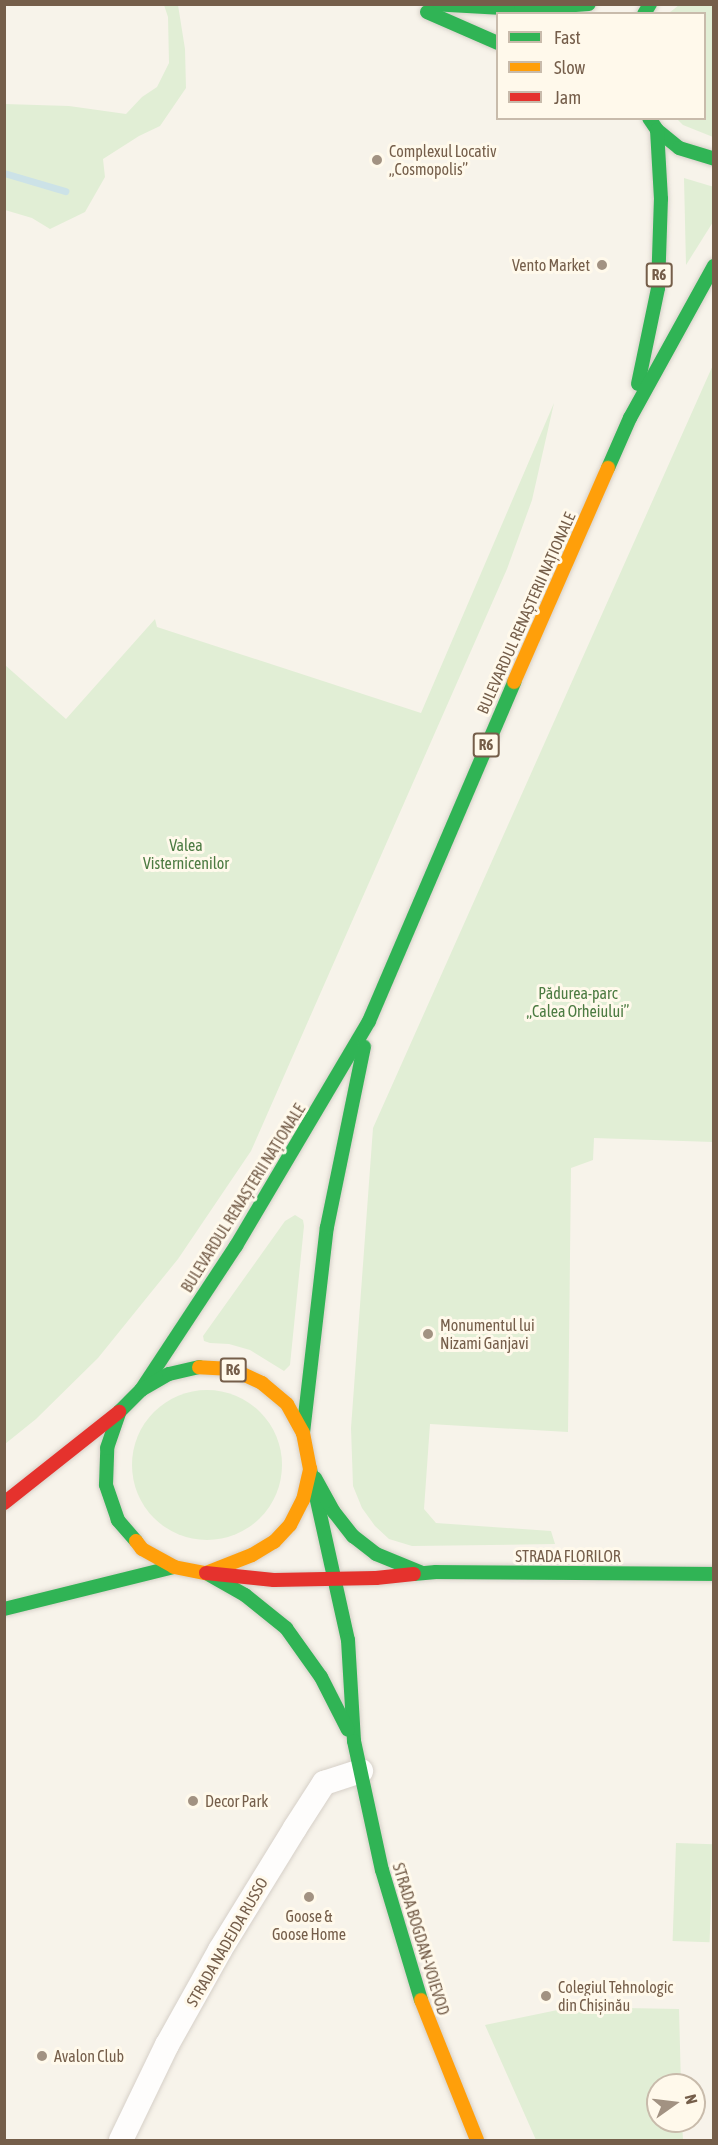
<!DOCTYPE html>
<html>
<head>
<meta charset="utf-8">
<style>
  body { margin:0 }
  #map { position:relative; width:718px; height:2145px; overflow:hidden; background:#f7f3ea; font-family:"Asap Condensed",sans-serif }
  div>[style] { position:absolute }
  .green>* { inset:0; background:#e1eed5; transform-origin:0 0 }
  .round { border-radius:50% }
  .stream>* { height:7px; margin:-3.5px; padding:0 3.5px; transform-origin:3.5px; border-radius:3.5px; background:#cce2e7 }
  .roads { filter:drop-shadow(0 0 2px #d6d0c8) drop-shadow(0 0 2px #d6d0c8) }
  .street>* { height:24px; margin:-12px; padding:0 12px; transform-origin:12px; border-radius:12px; background:#fefdfc }
  .fast>* { height:14px; margin:-7px; padding:0 7px; transform-origin:7px; border-radius:7px; background:#30b455 }
  .slow>* { height:14px; margin:-7px; padding:0 7px; transform-origin:7px; border-radius:7px; background:#ff9f0a }
  .jam>* { height:14px; margin:-7px; padding:0 7px; transform-origin:7px; border-radius:7px; background:#e5322d }
  .dots>* { width:16px; height:16px; translate:-50% -50%; box-sizing:border-box; border:3px solid #fff9eb; border-radius:50% }
  span { translate:-50% -50%; white-space:nowrap; text-align:center; line-height:1.15; -webkit-text-stroke:6px #fff9eb; paint-order:stroke }
  .shield-label span { padding:2px 4px; background:#fff9eb; border:2px solid; border-radius:4px; -webkit-text-stroke-width:0 }
  .shield-label { font-size:15px; color:#755e4a; font-weight:700 }
  .poi-label { font-size:16px; color:#755e4a }
  .left { translate:0 -50%; text-align:left }
  .right { translate:-100% -50%; text-align:right }
  .street-label { font-size:16px; color:#755e4a }
  .park-label { font-size:16px; color:#4c7b42 }
  .frame { position:absolute; inset:0; border:6px solid #755e4a; pointer-events:none }
  .legend { position:absolute; left:496px; top:12px; width:210px; height:108px; box-sizing:border-box; background:#fff9eb; border:2px solid #c8bbab; margin:0; padding:8px 10px; list-style:none; font-size:18px; color:#755e4a }
  .legend li { display:flex; align-items:center; gap:12px; height:30px }
  .legend b { width:30px; border:2px solid #c8bbab }
  .north { position:absolute; left:646px; top:2073px; width:60px; height:60px; box-sizing:border-box; background:#fff9eb; border:2px solid #c8bbab; border-radius:50%; rotate:76deg; font-size:16px; font-weight:700; line-height:24px; text-align:center; color:#755e4a }
  .north::after { content:''; display:block; margin:auto; width:21px; height:27px; background:#a29282; clip-path:polygon(50% 0,100% 100%,50% 72%,0 100%) }
</style>
</head>
<body>
<div id="map">
  <div class="green">
    <div style="clip-path:polygon(164px 5px,178px 5px,185px 49px,186px 88px,160px 126px,139px 136px,103px 159px,105px 177px,85px 212px,50px 229px,32px 218px,5px 210px,5px 104px,69px 106px,126px 114px,142px 97px,157px 87px,169px 63px,168px 17px)"></div>
    <div style="clip-path:polygon(679px 5px,713px 5px,713px 137px,683px 125px,677px 119px,704px 118px,704px 14px,669px 13px)"></div>
    <div style="clip-path:polygon(684px 178px,714px 187px,713px 222px,686px 265px)"></div>
    <div style="clip-path:polygon(713px 365px,713px 1142px,594px 1138px,593px 1160px,571px 1168px,568px 1432px,430px 1424px,424px 1509px,436px 1523px,551px 1531px,555px 1544px,412px 1546px,389px 1539px,375px 1526px,362px 1508px,353px 1486px,351px 1428px,373px 1128px)"></div>
    <div style="clip-path:polygon(554px 403px,532px 500px,507px 569px,251px 1151px,178px 1259px,98px 1358px,36px 1419px,5px 1444px,5px 665px,66px 719px,155px 619px,157px 627px,421px 713px)"></div>
    <div style="clip-path:polygon(295px 1215px,303px 1220px,304px 1226px,290px 1365px,284px 1371px,250px 1350px,229px 1344px,210px 1343px,204px 1341px,203px 1336px,285px 1221px)"></div>
    <div class="round" style="left:132px;top:1390px;width:150px;height:150px"></div>
    <div style="left:676px;top:1843px;width:37px;height:98px;rotate:2deg"></div>
    <div style="clip-path:polygon(572px 2007px,679px 2009px,681px 2085px,658px 2085px,658px 2121px,682px 2121px,683px 2140px,536px 2140px,485px 2025px)"></div>
  </div>
  <div class="stream">
    <div style="left:4px;top:173px;width:64px;rotate:16.4deg"></div>
  </div>
  <div class="roads">
    <div class="street">
      <div style="left:121px;top:2140px;width:106px;rotate:-64.2deg"></div>
      <div style="left:167px;top:2045px;width:109px;rotate:-60.8deg"></div>
      <div style="left:220px;top:1950px;width:143px;rotate:-58.4deg"></div>
      <div style="left:295px;top:1828px;width:54px;rotate:-57.2deg"></div>
      <div style="left:324px;top:1783px;width:39px;rotate:-18deg"></div>
    </div>
    <div class="fast">
      <div style="left:431px;top:4px;width:90px;rotate:3.2deg"></div>
      <div style="left:521px;top:9px;width:68px;rotate:-4.2deg"></div>
      <div style="left:427px;top:12px;width:77px;rotate:23.6deg"></div>
      <div style="left:644px;top:14px;width:12px;rotate:-59deg"></div>
      <div style="left:649px;top:118px;width:14px;rotate:56deg"></div>
      <div style="left:657px;top:130px;width:28px;rotate:39deg"></div>
      <div style="left:679px;top:148px;width:37px;rotate:17deg"></div>
      <div style="left:638px;top:384px;width:98px;rotate:-78.2deg"></div>
      <div style="left:658px;top:288px;width:89px;rotate:-88.1deg"></div>
      <div style="left:661px;top:199px;width:69px;rotate:-93.3deg"></div>
      <div style="left:608px;top:468px;width:55px;rotate:-66.3deg"></div>
      <div style="left:630px;top:418px;width:174px;rotate:-61.1deg"></div>
      <div style="left:141px;top:1390px;width:173px;rotate:-56.6deg"></div>
      <div style="left:236px;top:1246px;width:261px;rotate:-59.4deg"></div>
      <div style="left:369px;top:1021px;width:369px;rotate:-66.8deg"></div>
      <div style="left:303px;top:1433px;width:207px;rotate:-83.4deg"></div>
      <div style="left:327px;top:1227px;width:184px;rotate:-78.4deg"></div>
      <div style="left:310px;top:1469px;width:175px;rotate:77.5deg"></div>
      <div style="left:348px;top:1640px;width:101px;rotate:86.6deg"></div>
      <div style="left:354px;top:1741px;width:132px;rotate:77.8deg"></div>
      <div style="left:382px;top:1870px;width:136px;rotate:73.3deg"></div>
      <div style="left:315px;top:1478px;width:39px;rotate:61deg"></div>
      <div style="left:334px;top:1512px;width:31px;rotate:52deg"></div>
      <div style="left:353px;top:1536px;width:29px;rotate:38deg"></div>
      <div style="left:376px;top:1554px;width:48px;rotate:22.2deg"></div>
      <div style="left:136px;top:1541px;width:28px;rotate:-131deg"></div>
      <div style="left:118px;top:1520px;width:37px;rotate:-109deg"></div>
      <div style="left:106px;top:1485px;width:37px;rotate:-88deg"></div>
      <div style="left:107px;top:1448px;width:39px;rotate:-71deg"></div>
      <div style="left:120px;top:1411px;width:30px;rotate:-45deg"></div>
      <div style="left:141px;top:1390px;width:32px;rotate:-30deg"></div>
      <div style="left:169px;top:1374px;width:31px;rotate:-13deg"></div>
      <div style="left:206px;top:1573px;width:45px;rotate:29.4deg"></div>
      <div style="left:245px;top:1595px;width:53px;rotate:38.8deg"></div>
      <div style="left:286px;top:1628px;width:60px;rotate:54.5deg"></div>
      <div style="left:321px;top:1677px;width:59px;rotate:63deg"></div>
      <div style="left:414px;top:1574px;width:22px;rotate:-5deg"></div>
      <div style="left:436px;top:1572px;width:278px;rotate:0.4deg"></div>
      <div style="left:4px;top:1609px;width:175px;rotate:-13.9deg"></div>
    </div>
    <div class="slow">
      <div style="left:514px;top:682px;width:234px;rotate:-66.3deg"></div>
      <div style="left:136px;top:1541px;width:10px;rotate:53deg"></div>
      <div style="left:142px;top:1549px;width:37px;rotate:29deg"></div>
      <div style="left:174px;top:1567px;width:33px;rotate:11deg"></div>
      <div style="left:206px;top:1573px;width:49px;rotate:-21.4deg"></div>
      <div style="left:252px;top:1555px;width:26px;rotate:-31deg"></div>
      <div style="left:274px;top:1542px;width:23px;rotate:-47deg"></div>
      <div style="left:290px;top:1525px;width:28px;rotate:-63deg"></div>
      <div style="left:303px;top:1500px;width:32px;rotate:-77deg"></div>
      <div style="left:310px;top:1469px;width:37px;rotate:-101deg"></div>
      <div style="left:303px;top:1433px;width:33px;rotate:-119deg"></div>
      <div style="left:287px;top:1404px;width:33px;rotate:-140deg"></div>
      <div style="left:262px;top:1383px;width:33px;rotate:-155deg"></div>
      <div style="left:232px;top:1369px;width:33px;rotate:-177deg"></div>
      <div style="left:421px;top:2000px;width:151px;rotate:68.2deg"></div>
    </div>
    <div class="jam">
      <div style="left:4px;top:1503px;width:147px;rotate:-38.4deg"></div>
      <div style="left:206px;top:1573px;width:68px;rotate:5.9deg"></div>
      <div style="left:274px;top:1580px;width:102px;rotate:-1.1deg"></div>
      <div style="left:376px;top:1578px;width:38px;rotate:-6deg"></div>
    </div>
  </div>
  <div class="dots">
    <div style="left:377px;top:160px;background:#a29282"></div>
    <div style="left:602px;top:265px;background:#a29282"></div>
    <div style="left:428px;top:1334px;background:#a29282"></div>
    <div style="left:193px;top:1801px;background:#a29282"></div>
    <div style="left:309px;top:1897px;background:#a29282"></div>
    <div style="left:546px;top:1996px;background:#a29282"></div>
    <div style="left:42px;top:2056px;background:#a29282"></div>
  </div>
  <div class="shield-label">
    <span style="left:659px;top:275px">R6</span>
    <span style="left:486px;top:745px">R6</span>
    <span style="left:233px;top:1370px">R6</span>
  </div>
  <div class="poi-label">
    <span class="left" style="left:389px;top:160px">Complexul Locativ<br>„Cosmopolis”</span>
    <span class="right" style="left:590px;top:265px">Vento Market</span>
    <span class="left" style="left:440px;top:1334px">Monumentul lui<br>Nizami Ganjavi</span>
    <span class="left" style="left:205px;top:1801px">Decor Park</span>
    <span style="left:309px;top:1925px">Goose &amp;<br>Goose Home</span>
    <span class="left" style="left:558px;top:1996px">Colegiul Tehnologic<br>din Chișinău</span>
    <span class="left" style="left:54px;top:2056px">Avalon Club</span>
  </div>
  <div class="street-label">
    <span style="left:526px;top:613px;rotate:-66deg">BULEVARDUL RENAȘTERII NAȚIONALE</span>
    <span style="left:243px;top:1198px;rotate:-58deg">BULEVARDUL RENAȘTERII NAȚIONALE</span>
    <span style="left:568px;top:1556px">STRADA FLORILOR</span>
    <span style="left:421px;top:1939px;rotate:73deg">STRADA BOGDAN-VOIEVOD</span>
    <span style="left:227px;top:1942px;rotate:-60deg">STRADA NADEJDA RUSSO</span>
  </div>
  <div class="park-label">
    <span style="left:186px;top:854px">Valea<br>Visternicenilor</span>
    <span style="left:578px;top:1002px">Pădurea-parc<br>„Calea Orheiului”</span>
  </div>
  <div class="frame"></div>
  <ul class="legend">
  <li><b style="height:8px;background:#30b455"></b>Fast</li>
  <li><b style="height:8px;background:#ff9f0a"></b>Slow</li>
  <li><b style="height:8px;background:#e5322d"></b>Jam</li>
  </ul>
  <div class="north">N</div>
</div>
</body>
</html>
